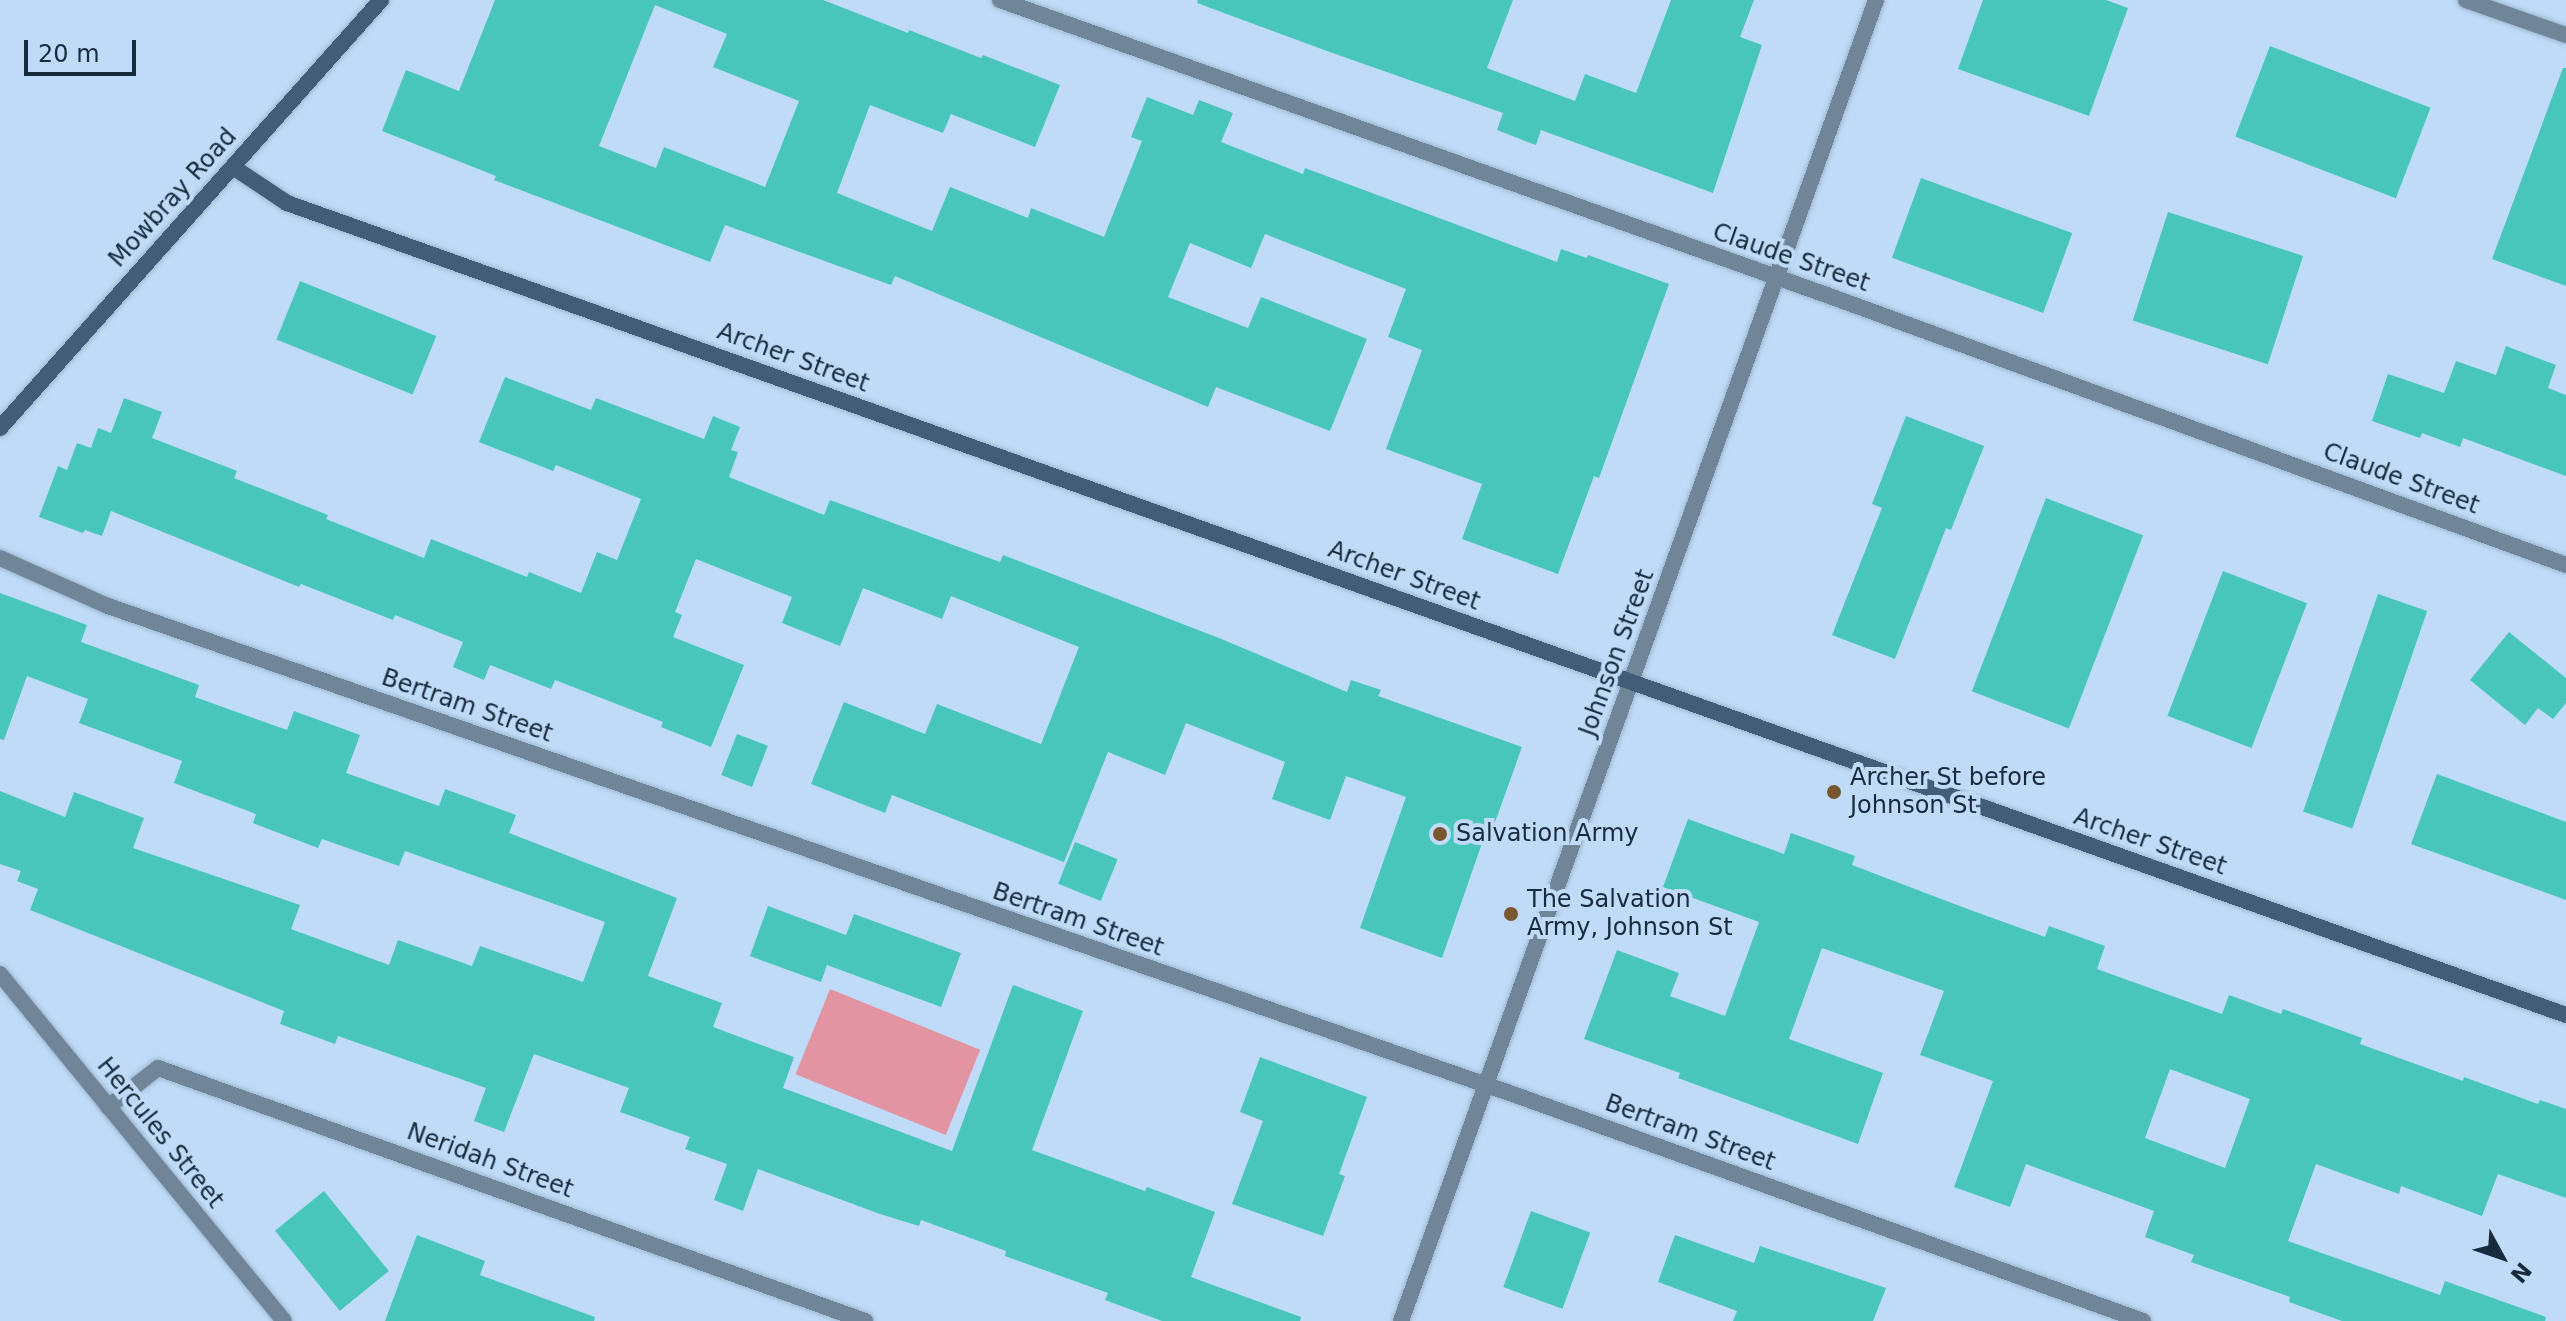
<!DOCTYPE html>
<html>
<head>
<meta charset="utf-8">
<style>
  body { margin:0 }
  #map { position:relative; width:2566px; height:1321px; overflow:hidden; background:#bfdbf7; font-family:"DejaVu Sans",sans-serif }
  div>[style] { position:absolute }
  .green>* { inset:0; background:#e394a3; transform-origin:0 0 }
  .building>* { inset:0; background:#49c6bc; transform-origin:0 0 }
  .roads { filter:drop-shadow(0 0 2px #9eb8d2) drop-shadow(0 0 2px #9eb8d2) }
  .street>* { height:16px; margin:-8px; padding:0 8px; transform-origin:8px; border-radius:8px; background:#718598 }
  .secondary>* { height:16px; margin:-8px; padding:0 8px; transform-origin:8px; border-radius:8px; background:#415d78 }
  .dots>* { width:22px; height:22px; translate:-50% -50%; box-sizing:border-box; border:4px solid #bfdbf7; border-radius:50% }
  span { translate:-50% -50%; white-space:nowrap; text-align:center; line-height:1.15; -webkit-text-stroke:8px #bfdbf7; paint-order:stroke }
  .street-label { font-size:24px; color:#182b3d }
  .poi-label { font-size:24px; color:#182b3d }
  .left { translate:0 -50%; text-align:left }
  .north { position:absolute; left:2462px; top:1217px; width:80px; height:80px; -webkit-text-stroke:6px #bfdbf7; paint-order:stroke; rotate:130deg; font-size:22px; font-weight:700; line-height:32px; text-align:center; color:#182b3d }
  .north::after { content:''; display:block; margin:auto; width:28px; height:36px; background:#182b3d; clip-path:polygon(50% 0,100% 100%,50% 72%,0 100%) }
  .scale { position:absolute; left:24px; top:40px; width:112px; height:36px; box-sizing:border-box; border:4px solid #182b3d; border-top:0; padding-left:10px; font-size:24px; line-height:28px; white-space:nowrap; color:#182b3d; -webkit-text-stroke:6px #bfdbf7; paint-order:stroke }
</style>
</head>
<body>
<div id="map">
  <div class="green">
    <div style="left:830px;top:989px;width:162px;height:92px;rotate:22deg"></div>
  </div>
  <div class="building">
    <div style="clip-path:polygon(evenodd,495px 0,823px 0,908px 33px,909px 30px,981px 58px,983px 55px,1060px 85px,1035px 147px,951px 114px,943px 133px,870px 105px,837px 193px,932px 231px,950px 187px,1028px 218px,1031px 208px,1104px 237px,1142px 141px,1131px 137px,1147px 97px,1193px 115px,1199px 100px,1233px 113px,1221px 142px,1303px 174px,1305px 168px,1557px 262px,1561px 249px,1587px 258px,1588px 255px,1669px 284px,1599px 478px,1594px 476px,1558px 574px,1462px 539px,1482px 484px,1386px 449px,1422px 350px,1388px 337px,1406px 289px,1265px 234px,1251px 268px,1190px 243px,1168px 297px,1248px 328px,1261px 297px,1367px 339px,1330px 431px,1216px 387px,1208px 407px,895px 276px,891px 285px,725px 225px,710px 262px,494px 180px,496px 176px,382px 131px,406px 70px,459px 91px,495px 0,655px 5px,727px 34px,713px 67px,799px 101px,765px 187px,664px 147px,656px 168px,599px 146px,655px 5px)"></div>
    <div style="clip-path:polygon(1198px 0,1513px 0,1487px 68px,1575px 101px,1585px 74px,1636px 93px,1671px 0,1754px 0,1740px 37px,1762px 45px,1713px 193px,1541px 130px,1536px 145px,1497px 130px,1503px 113px,1327px 51px,1197px 3px)"></div>
    <div style="clip-path:polygon(1983px 0,2106px 0,2128px 8px,2089px 116px,1958px 69px)"></div>
    <div style="left:2270px;top:46px;width:172px;height:97px;rotate:21deg"></div>
    <div style="clip-path:polygon(2563px 68px,2566px 68px,2566px 286px,2492px 259px)"></div>
    <div style="left:1921px;top:178px;width:161px;height:85px;rotate:20deg"></div>
    <div style="left:2168px;top:212px;width:142px;height:114px;rotate:18deg"></div>
    <div style="left:300px;top:281px;width:147px;height:63px;rotate:22deg"></div>
    <div style="clip-path:polygon(2506px 346px,2556px 365px,2548px 388px,2566px 395px,2566px 476px,2463px 438px,2460px 447px,2422px 433px,2420px 438px,2372px 421px,2388px 374px,2444px 393px,2456px 361px,2496px 375px)"></div>
    <div style="clip-path:polygon(505px 377px,591px 410px,596px 398px,704px 439px,713px 416px,740px 427px,731px 450px,738px 452px,729px 477px,824px 515px,830px 500px,1000px 562px,1003px 555px,1219px 638px,1347px 692px,1351px 680px,1381px 690px,1378px 696px,1522px 747px,1493px 828px,1488px 826px,1442px 958px,1360px 928px,1406px 797px,1346px 776px,1330px 820px,1272px 799px,1285px 762px,1186px 723px,1165px 775px,1108px 752px,1064px 862px,892px 795px,885px 813px,811px 784px,844px 702px,925px 734px,937px 704px,1041px 744px,1079px 647px,951px 596px,942px 619px,863px 588px,840px 646px,782px 623px,792px 597px,696px 559px,675px 612px,682px 615px,673px 637px,744px 665px,711px 747px,661px 727px,663px 722px,555px 680px,551px 689px,490px 665px,484px 680px,453px 667px,463px 642px,395px 615px,393px 620px,301px 584px,299px 587px,111px 511px,102px 536px,85px 530px,83px 533px,39px 517px,58px 466px,67px 470px,77px 443px,91px 448px,98px 428px,111px 433px,124px 398px,162px 412px,152px 438px,237px 471px,234px 478px,328px 515px,326px 519px,424px 558px,431px 539px,527px 577px,529px 572px,581px 593px,597px 552px,617px 560px,641px 499px,556px 465px,553px 471px,479px 442px)"></div>
    <div style="clip-path:polygon(1906px 416px,1984px 446px,1951px 530px,1946px 528px,1895px 659px,1832px 635px,1882px 508px,1872px 504px)"></div>
    <div style="left:2046px;top:498px;width:104px;height:207px;rotate:21deg"></div>
    <div style="left:2223px;top:571px;width:90px;height:155px;rotate:21deg"></div>
    <div style="clip-path:polygon(0 593px,87px 625px,81px 642px,199px 685px,195px 697px,287px 730px,294px 711px,360px 735px,346px 773px,439px 806px,445px 789px,516px 815px,509px 833px,677px 898px,648px 976px,722px 1003px,713px 1027px,794px 1057px,783px 1088px,952px 1151px,1013px 985px,1083px 1011px,1032px 1150px,1145px 1191px,1147px 1187px,1215px 1212px,1191px 1277px,1301px 1317px,1300px 1321px,1162px 1321px,1105px 1300px,1108px 1293px,1005px 1256px,1006px 1251px,921px 1220px,919px 1226px,880px 1214px,758px 1169px,743px 1211px,714px 1200px,727px 1164px,685px 1149px,690px 1137px,620px 1112px,629px 1088px,534px 1054px,504px 1132px,474px 1121px,486px 1088px,338px 1036px,335px 1044px,280px 1024px,284px 1011px,30px 910px,38px 889px,17px 881px,21px 871px,0 864px,0 791px,65px 817px,74px 792px,144px 818px,133px 848px,300px 905px,291px 929px,389px 965px,398px 940px,472px 966px,480px 946px,583px 982px,605px 922px,405px 851px,399px 866px,322px 839px,318px 848px,253px 823px,256px 814px,174px 783px,182px 761px,79px 723px,88px 699px,27px 676px,4px 740px,0 739px)"></div>
    <div style="left:2378px;top:594px;width:52px;height:230px;rotate:19deg"></div>
    <div style="clip-path:polygon(2509px 632px,2566px 678px,2566px 703px,2553px 719px,2538px 708px,2525px 725px,2470px 680px)"></div>
    <div style="left:737px;top:734px;width:33px;height:44px;rotate:21deg"></div>
    <div style="clip-path:polygon(2437px 774px,2566px 822px,2566px 900px,2411px 844px)"></div>
    <div style="clip-path:polygon(evenodd,1688px 819px,1784px 854px,1791px 833px,1855px 856px,1852px 865px,1965px 908px,2045px 937px,2049px 926px,2105px 946px,2097px 969px,2222px 1014px,2229px 995px,2281px 1014px,2283px 1009px,2362px 1038px,2360px 1044px,2463px 1081px,2464px 1077px,2538px 1104px,2540px 1100px,2566px 1109px,2566px 1198px,2498px 1174px,2482px 1216px,2401px 1186px,2399px 1194px,2316px 1164px,2288px 1241px,2440px 1295px,2445px 1281px,2546px 1317px,2545px 1321px,2342px 1321px,2289px 1302px,2290px 1297px,2191px 1262px,2194px 1255px,2145px 1237px,2154px 1211px,2026px 1164px,2010px 1207px,1954px 1187px,1993px 1081px,1920px 1055px,1944px 991px,1822px 948px,1789px 1039px,1883px 1073px,1858px 1144px,1678px 1078px,1680px 1073px,1584px 1039px,1617px 950px,1679px 973px,1670px 996px,1725px 1016px,1759px 922px,1663px 887px,1688px 819px,2170px 1069px,2250px 1099px,2225px 1168px,2145px 1138px,2170px 1069px)"></div>
    <div style="left:1075px;top:842px;width:46px;height:45px;rotate:22deg"></div>
    <div style="clip-path:polygon(768px 906px,846px 935px,854px 914px,961px 953px,941px 1007px,827px 965px,821px 982px,750px 956px)"></div>
    <div style="clip-path:polygon(1260px 1057px,1367px 1097px,1339px 1174px,1345px 1176px,1323px 1236px,1232px 1204px,1263px 1121px,1240px 1112px)"></div>
    <div style="left:324px;top:1191px;width:103px;height:63px;rotate:51deg"></div>
    <div style="left:1531px;top:1211px;width:63px;height:81px;rotate:20deg"></div>
    <div style="clip-path:polygon(417px 1235px,485px 1261px,480px 1275px,595px 1317px,594px 1321px,385px 1321px)"></div>
    <div style="clip-path:polygon(1675px 1235px,1754px 1263px,1760px 1246px,1886px 1288px,1873px 1321px,1733px 1321px,1737px 1311px,1658px 1282px)"></div>
  </div>
  <div class="roads">
    <div class="street">
      <div style="left:1000px;top:0;width:875px;rotate:19.64deg"></div>
      <div style="left:1824px;top:294px;width:790px;rotate:20.06deg"></div>
      <div style="left:2466px;top:0;width:106px;rotate:19.3deg"></div>
      <div style="left:0;top:558px;width:118px;rotate:24deg"></div>
      <div style="left:108px;top:606px;width:1496px;rotate:19.16deg"></div>
      <div style="left:1521px;top:1097px;width:661px;rotate:19.81deg"></div>
      <div style="left:0;top:974px;width:448px;rotate:50.7deg"></div>
      <div style="left:108px;top:1107px;width:63px;rotate:-38deg"></div>
      <div style="left:158px;top:1068px;width:751px;rotate:19.69deg"></div>
      <div style="left:1401px;top:1321px;width:1404px;rotate:-70.22deg"></div>
    </div>
    <div class="secondary">
      <div style="left:233px;top:167px;width:65px;rotate:33.7deg"></div>
      <div style="left:287px;top:203px;width:2419px;rotate:19.61deg"></div>
      <div style="left:0;top:428px;width:573px;rotate:-48.32deg"></div>
    </div>
  </div>
  <div class="dots">
    <div style="left:1834px;top:792px;background:#79562f"></div>
    <div style="left:1440px;top:834px;background:#79562f"></div>
    <div style="left:1511px;top:914px;background:#79562f"></div>
  </div>
  <div class="street-label">
    <span style="left:173px;top:198px;rotate:-48deg">Mowbray Road</span>
    <span style="left:1791px;top:258px;rotate:19deg">Claude Street</span>
    <span style="left:793px;top:358px;rotate:20deg">Archer Street</span>
    <span style="left:2401px;top:479px;rotate:20deg">Claude Street</span>
    <span style="left:1404px;top:576px;rotate:20deg">Archer Street</span>
    <span style="left:1617px;top:653px;rotate:-70deg">Johnson Street</span>
    <span style="left:467px;top:706px;rotate:19deg">Bertram Street</span>
    <span style="left:2150px;top:842px;rotate:19deg">Archer Street</span>
    <span style="left:1078px;top:920px;rotate:19deg">Bertram Street</span>
    <span style="left:160px;top:1133px;rotate:51deg">Hercules Street</span>
    <span style="left:1690px;top:1133px;rotate:20deg">Bertram Street</span>
    <span style="left:490px;top:1161px;rotate:20deg">Neridah Street</span>
  </div>
  <div class="poi-label">
    <span class="left" style="left:1850px;top:792px">Archer St before<br>Johnson St</span>
    <span class="left" style="left:1456px;top:834px">Salvation Army</span>
    <span class="left" style="left:1527px;top:914px">The Salvation<br>Army, Johnson St</span>
  </div>
  <div class="north">N</div>
  <div class="scale">20 m</div>
</div>
</body>
</html>
